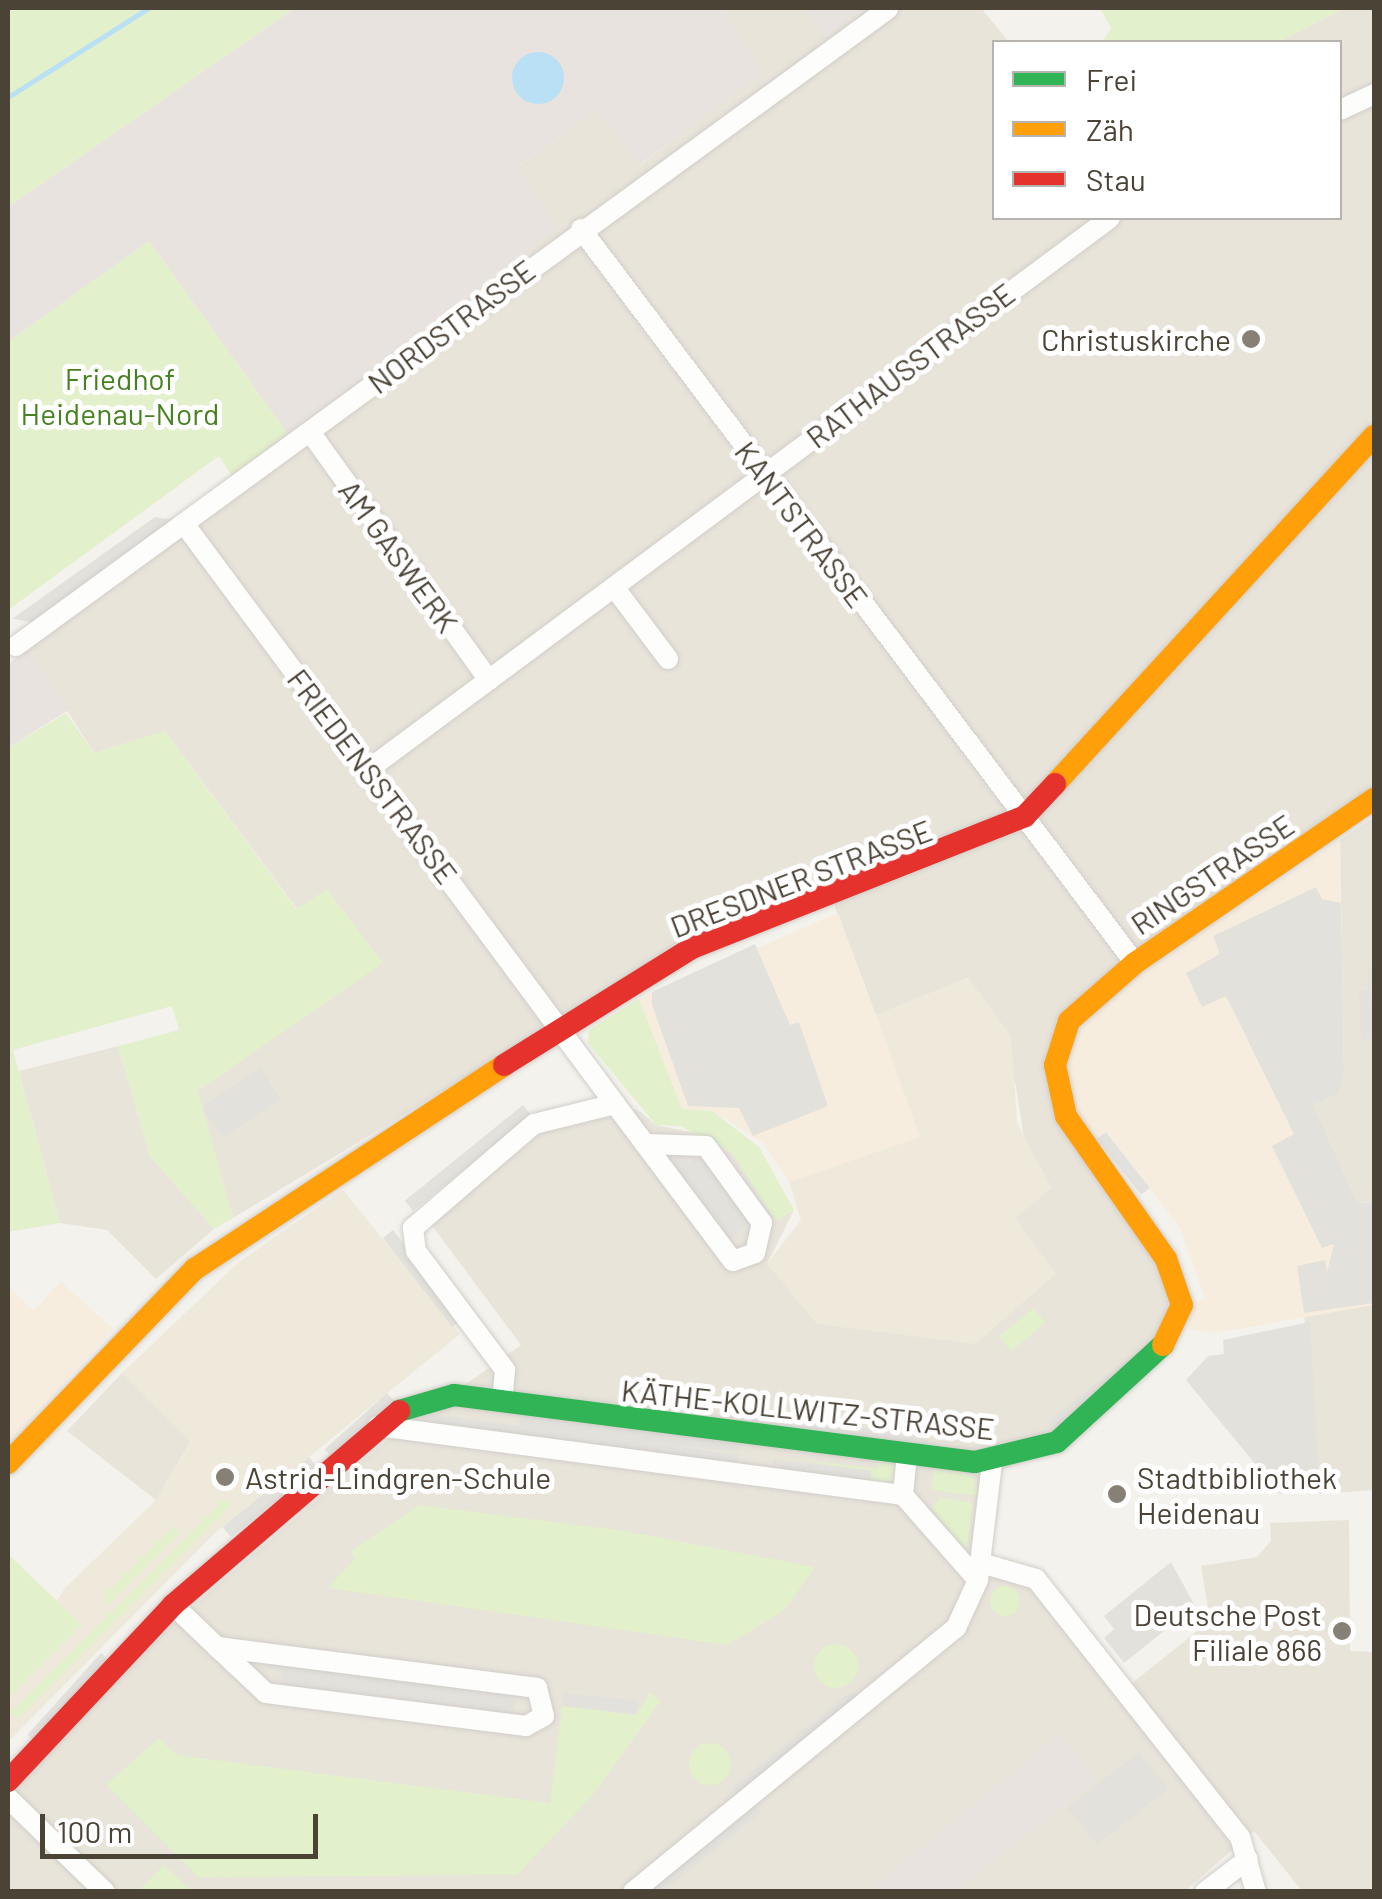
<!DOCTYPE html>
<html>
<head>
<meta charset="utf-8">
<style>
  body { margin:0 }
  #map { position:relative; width:1382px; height:1899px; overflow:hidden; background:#f4f2ed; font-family:Barlow,sans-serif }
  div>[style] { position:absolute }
  .residential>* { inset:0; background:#e8e4da }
  .commercial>* { inset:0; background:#f7eddf }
  .industrial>* { inset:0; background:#e8e3de }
  .education>* { inset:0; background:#efe9dc }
  .green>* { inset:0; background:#e2f0cb; transform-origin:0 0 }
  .round { border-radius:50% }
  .parking>* { inset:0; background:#e3e1dc; transform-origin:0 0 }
  .water>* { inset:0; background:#bae0f5 }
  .stream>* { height:5px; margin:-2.5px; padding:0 2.5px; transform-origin:2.5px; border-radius:2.5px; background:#bae0f5 }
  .roads { filter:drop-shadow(0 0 2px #d1cec9) drop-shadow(0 0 2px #d1cec9) }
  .street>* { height:20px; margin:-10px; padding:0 10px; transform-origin:10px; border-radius:10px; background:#fdfdfc }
  .fast>* { height:22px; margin:-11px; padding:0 11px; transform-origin:11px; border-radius:11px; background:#30b455 }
  .slow>* { height:22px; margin:-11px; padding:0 11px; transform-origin:11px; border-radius:11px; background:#ff9f0a }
  .jam>* { height:22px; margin:-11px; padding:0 11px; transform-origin:11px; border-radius:11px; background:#e5322d }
  .dots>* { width:28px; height:28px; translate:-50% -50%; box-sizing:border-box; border:5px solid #fff; border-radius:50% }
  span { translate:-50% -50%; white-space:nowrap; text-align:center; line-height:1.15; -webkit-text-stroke:10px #fff; paint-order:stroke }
  .street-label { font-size:30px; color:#4c4337 }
  .poi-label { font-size:30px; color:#4c4337 }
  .right { translate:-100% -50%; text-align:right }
  .left { translate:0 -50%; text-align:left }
  .park-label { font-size:30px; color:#488120 }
  .frame { position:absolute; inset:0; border:10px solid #4c4337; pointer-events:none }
  .legend { position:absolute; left:992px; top:40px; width:350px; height:180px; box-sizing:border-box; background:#fff; border:2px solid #b7b4af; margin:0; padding:12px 18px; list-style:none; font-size:30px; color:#4c4337 }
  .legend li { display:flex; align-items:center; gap:20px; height:50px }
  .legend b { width:50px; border:2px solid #b7b4af }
  .scale { position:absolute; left:40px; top:1814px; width:278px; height:45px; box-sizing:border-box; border:5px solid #4c4337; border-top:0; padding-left:12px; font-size:30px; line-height:35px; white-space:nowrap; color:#4c4337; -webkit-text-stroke:8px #fff; paint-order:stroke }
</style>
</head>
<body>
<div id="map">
  <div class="residential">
    <div style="clip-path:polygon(720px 8px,805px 8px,825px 36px,864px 8px,981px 8px,1009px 42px,994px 42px,994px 218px,1340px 218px,1340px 42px,1278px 42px,1345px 8px,1374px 8px,1374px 802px,1089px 1001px,1055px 1065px,1166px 1259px,1175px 1333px,1040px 1456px,992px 1474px,981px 1563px,1036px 1579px,1122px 1691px,1210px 1621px,1201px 1566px,1257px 1557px,1271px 1541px,1270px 1523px,1349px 1520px,1350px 1651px,1374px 1652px,1374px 1891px,1302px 1891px,1254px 1831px,1185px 1891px,8px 1892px,8px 1793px,178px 1619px,385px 1442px,521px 1345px,430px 1223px,545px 1130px,637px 1109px,656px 1125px,703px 1135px,732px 1153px,776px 1220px,794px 1210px,767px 1264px,1014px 1217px,1052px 1188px,1026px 1150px,1016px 1086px,968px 978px,876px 1015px,833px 902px,688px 943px,233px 1218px,197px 1091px,383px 962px,297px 909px,165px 731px,94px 753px,28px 649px,174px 520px,557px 227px,518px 167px,598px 109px,640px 165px,764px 71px)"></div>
    <div style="clip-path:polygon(1374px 817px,1374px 1202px,1358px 1203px,1312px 1104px,1339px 1094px,1344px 1075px,1340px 840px)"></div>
    <div style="clip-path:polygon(118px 1046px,150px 1156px,214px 1229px,156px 1279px,107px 1230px,60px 1223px,19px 1071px)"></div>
    <div style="clip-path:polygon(1374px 1305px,1374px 1490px,1319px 1494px,1304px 1313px)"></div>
    <div style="clip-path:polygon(122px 1373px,191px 1441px,156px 1500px,67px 1431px)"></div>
  </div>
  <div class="commercial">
    <div style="clip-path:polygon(1340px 840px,1344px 1075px,1339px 1094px,1313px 1105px,1358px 1203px,1374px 1202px,1374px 1305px,1215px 1333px,1187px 1329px,1193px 1302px,1205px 1299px,1180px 1228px,1107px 1132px,1097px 1138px,1066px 1116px,1069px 1021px)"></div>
    <div style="clip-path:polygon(838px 913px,921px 1137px,789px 1182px,763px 1143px,712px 1111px,682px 1109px,639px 999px)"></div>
    <div style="clip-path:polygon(61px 1281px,113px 1329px,8px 1446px,8px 1286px,33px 1311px)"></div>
  </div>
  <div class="industrial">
    <div style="clip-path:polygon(295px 8px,720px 8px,765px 72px,639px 165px,598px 109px,519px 166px,558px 227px,287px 433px,149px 241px,8px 342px,8px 207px)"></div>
    <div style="clip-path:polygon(805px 8px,864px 8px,825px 37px)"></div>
    <div style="clip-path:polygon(28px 649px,70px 709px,8px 748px,8px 664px)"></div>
    <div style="clip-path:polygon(1060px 1733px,1097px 1780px,955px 1891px,869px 1891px)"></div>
  </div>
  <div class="education">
    <div style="clip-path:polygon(968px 978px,1011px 1036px,1017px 1123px,1052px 1188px,1015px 1218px,1056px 1274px,975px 1344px,817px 1324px,767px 1264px,801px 1220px,789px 1182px,920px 1137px,876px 1015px)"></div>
    <div style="clip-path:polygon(343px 1190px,460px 1334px,214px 1534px,8px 1742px,8px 1698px,82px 1625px,57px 1601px,64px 1589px,156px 1500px,191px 1442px,122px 1373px,239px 1262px)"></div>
  </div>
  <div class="green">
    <div style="clip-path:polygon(8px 8px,295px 8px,8px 207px)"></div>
    <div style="clip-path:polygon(1100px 8px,1345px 8px,1278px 42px,1102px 42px,1111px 28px)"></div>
    <div style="clip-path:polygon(149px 241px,287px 433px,232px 476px,219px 456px,8px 610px,8px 342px)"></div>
    <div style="clip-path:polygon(66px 713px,94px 753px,165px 731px,296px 909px,327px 889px,383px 963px,198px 1091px,233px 1218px,214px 1229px,150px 1156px,118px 1046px,179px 1030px,172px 1006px,13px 1050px,60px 1223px,8px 1232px,8px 748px)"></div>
    <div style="clip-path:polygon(639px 999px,682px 1109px,712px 1111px,759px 1147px,794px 1210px,776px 1221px,732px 1153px,680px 1126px,656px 1125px,588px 1043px,589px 1030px)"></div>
    <div style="left:1034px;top:1308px;width:19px;height:45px;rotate:51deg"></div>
    <div style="clip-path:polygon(774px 1456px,877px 1469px,880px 1458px,897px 1466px,895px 1480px,869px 1483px,870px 1471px)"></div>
    <div style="clip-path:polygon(934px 1465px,972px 1476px,980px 1496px,931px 1490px)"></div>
    <div style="clip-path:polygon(939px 1498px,973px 1502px,966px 1551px,932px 1509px)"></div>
    <div style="left:224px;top:1499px;width:10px;height:302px;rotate:45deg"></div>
    <div style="clip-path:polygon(419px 1505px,625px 1531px,815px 1567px,785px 1610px,727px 1645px,328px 1588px,355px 1558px,350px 1552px)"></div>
    <div style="left:173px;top:1526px;width:10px;height:99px;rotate:45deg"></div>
    <div style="clip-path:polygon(8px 1554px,82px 1625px,8px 1698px)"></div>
    <div class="round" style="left:990px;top:1586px;width:30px;height:30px"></div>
    <div class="round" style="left:814px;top:1644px;width:44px;height:44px"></div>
    <div style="clip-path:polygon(650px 1692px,661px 1701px,592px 1796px,517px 1875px,198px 1877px,106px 1785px,159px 1738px,177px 1755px,550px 1803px,562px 1706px,636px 1715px)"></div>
    <div class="round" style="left:689px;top:1743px;width:42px;height:42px"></div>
    <div style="clip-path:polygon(164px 1865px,191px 1890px,191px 1891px,139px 1890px)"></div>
  </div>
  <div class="parking">
    <div style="clip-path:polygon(155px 517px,174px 520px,32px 622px,12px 619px)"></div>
    <div style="clip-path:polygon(1316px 887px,1322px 899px,1341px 903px,1344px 1075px,1339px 1094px,1313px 1105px,1358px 1203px,1374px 1202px,1374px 1303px,1304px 1313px,1297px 1266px,1325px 1260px,1327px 1272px,1334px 1244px,1322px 1248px,1272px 1146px,1294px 1134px,1226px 996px,1202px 1007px,1186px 973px,1220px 954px,1213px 936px)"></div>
    <div style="clip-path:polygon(755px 944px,790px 1025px,799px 1022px,828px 1106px,753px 1136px,739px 1108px,688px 1106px,652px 1005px,652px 992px)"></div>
    <div style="clip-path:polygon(1368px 955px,1374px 1039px,1361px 1040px,1359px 991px,1368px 989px)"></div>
    <div style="left:260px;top:1068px;width:37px;height:70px;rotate:56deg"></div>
    <div style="left:523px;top:1105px;width:13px;height:152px;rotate:51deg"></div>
    <div style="left:1106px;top:1132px;width:71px;height:11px;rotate:52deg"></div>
    <div style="clip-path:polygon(677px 1147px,689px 1163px,699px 1155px,752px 1222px,726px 1241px,663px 1157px)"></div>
    <div style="left:393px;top:1230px;width:113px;height:13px;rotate:52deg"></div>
    <div style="clip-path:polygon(1310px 1322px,1319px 1485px,1280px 1494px,1186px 1380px,1208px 1356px,1224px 1354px,1223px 1340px)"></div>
    <div style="left:1133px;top:1355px;width:11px;height:108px;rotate:52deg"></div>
    <div style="left:387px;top:1393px;width:12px;height:84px;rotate:48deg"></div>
    <div style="clip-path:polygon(521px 1413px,741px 1440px,739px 1452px,631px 1440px,739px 1455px,737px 1468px,427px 1427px,428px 1414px,519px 1426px)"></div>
    <div style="left:750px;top:1413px;width:180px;height:11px;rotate:7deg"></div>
    <div style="left:309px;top:1457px;width:13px;height:111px;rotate:51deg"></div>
    <div style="left:774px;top:1460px;width:98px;height:12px;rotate:6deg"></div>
    <div style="clip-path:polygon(1171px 1562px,1195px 1606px,1124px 1663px,1104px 1638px,1114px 1629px,1104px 1616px)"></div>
    <div style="left:101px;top:1653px;width:12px;height:110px;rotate:42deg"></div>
    <div style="clip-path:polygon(266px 1656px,517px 1688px,513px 1718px,280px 1688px,282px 1671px,265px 1668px)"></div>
    <div style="left:851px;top:1691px;width:13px;height:154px;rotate:51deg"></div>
    <div style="left:564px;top:1693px;width:74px;height:13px;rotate:6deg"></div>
    <div style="left:1139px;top:1752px;width:47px;height:90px;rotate:52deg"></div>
    <div style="clip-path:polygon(754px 1802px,762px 1812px,663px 1891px,647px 1891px)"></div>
  </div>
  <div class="water">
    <div class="round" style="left:512px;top:52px;width:52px;height:52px"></div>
  </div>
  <div class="stream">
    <div style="left:8px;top:97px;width:166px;rotate:-32.4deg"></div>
  </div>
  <div class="roads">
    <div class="street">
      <div style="left:1340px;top:110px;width:38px;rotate:-25deg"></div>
      <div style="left:581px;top:229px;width:920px;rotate:52.96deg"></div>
      <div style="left:310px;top:432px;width:306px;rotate:54.2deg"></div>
      <div style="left:185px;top:525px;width:721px;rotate:53.4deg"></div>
      <div style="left:615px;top:1104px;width:83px;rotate:166.1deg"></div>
      <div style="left:534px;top:1124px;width:160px;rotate:139.3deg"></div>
      <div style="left:413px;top:1228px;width:23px;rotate:83deg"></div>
      <div style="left:416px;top:1251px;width:149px;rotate:53.2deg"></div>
      <div style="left:505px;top:1370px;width:32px;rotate:95deg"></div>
      <div style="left:614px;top:587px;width:90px;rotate:53.1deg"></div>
      <div style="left:16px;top:646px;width:1080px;rotate:-36.15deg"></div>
      <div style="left:369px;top:769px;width:923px;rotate:-36.63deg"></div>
      <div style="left:615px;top:1104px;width:50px;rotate:53.1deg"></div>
      <div style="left:645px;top:1144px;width:146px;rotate:53.1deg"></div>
      <div style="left:733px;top:1261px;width:23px;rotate:-20deg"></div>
      <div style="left:755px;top:1253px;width:31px;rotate:-77deg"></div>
      <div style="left:762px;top:1223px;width:95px;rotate:-126deg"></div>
      <div style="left:706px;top:1146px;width:61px;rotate:-178.1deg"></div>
      <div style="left:378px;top:1426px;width:530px;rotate:7.49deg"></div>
      <div style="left:907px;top:1454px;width:41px;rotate:95.6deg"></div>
      <div style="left:903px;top:1495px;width:113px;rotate:48.6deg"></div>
      <div style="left:981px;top:1563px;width:57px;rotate:16.2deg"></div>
      <div style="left:1036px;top:1579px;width:329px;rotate:51.7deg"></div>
      <div style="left:1240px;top:1837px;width:57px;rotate:73.8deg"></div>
      <div style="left:173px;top:1605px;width:61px;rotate:43.7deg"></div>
      <div style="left:217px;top:1647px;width:323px;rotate:7.3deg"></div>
      <div style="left:537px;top:1688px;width:29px;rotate:76deg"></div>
      <div style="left:544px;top:1716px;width:21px;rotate:151deg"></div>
      <div style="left:526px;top:1726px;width:262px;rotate:-172.8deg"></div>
      <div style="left:266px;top:1693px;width:67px;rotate:-136.8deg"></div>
      <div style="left:8px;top:1798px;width:135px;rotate:44.1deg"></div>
      <div style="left:633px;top:1892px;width:417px;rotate:-39.3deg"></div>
      <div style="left:956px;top:1628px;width:53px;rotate:-65.4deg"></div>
      <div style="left:978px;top:1580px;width:118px;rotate:-83.2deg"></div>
      <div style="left:1205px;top:1892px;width:54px;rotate:-37.5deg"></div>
    </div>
    <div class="fast">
      <div style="left:399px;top:1411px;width:57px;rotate:-16.2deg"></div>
      <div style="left:454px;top:1395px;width:525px;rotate:7.33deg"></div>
      <div style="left:975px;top:1462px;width:84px;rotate:-13.7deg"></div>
      <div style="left:1057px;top:1442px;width:144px;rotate:-42.5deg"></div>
    </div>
    <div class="slow">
      <div style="left:1055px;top:784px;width:472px;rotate:-47.5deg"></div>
      <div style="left:1163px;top:1345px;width:44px;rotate:-64.6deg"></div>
      <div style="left:1182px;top:1305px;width:49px;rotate:-109.2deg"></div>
      <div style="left:1166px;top:1259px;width:174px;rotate:-125deg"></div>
      <div style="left:1066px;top:1116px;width:52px;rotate:-102.2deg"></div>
      <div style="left:1055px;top:1065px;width:46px;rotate:-72.3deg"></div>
      <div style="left:1069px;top:1021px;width:88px;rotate:-41.3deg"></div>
      <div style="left:1135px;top:963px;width:290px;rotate:-34.5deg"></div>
      <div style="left:8px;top:1463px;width:269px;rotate:-46.1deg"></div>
      <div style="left:195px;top:1269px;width:370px;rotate:-33.4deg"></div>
    </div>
    <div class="jam">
      <div style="left:504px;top:1065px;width:221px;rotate:-31.9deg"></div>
      <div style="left:692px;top:948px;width:358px;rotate:-21.6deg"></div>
      <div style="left:1025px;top:816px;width:44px;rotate:-46.8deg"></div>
      <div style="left:8px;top:1781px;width:241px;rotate:-46.8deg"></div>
      <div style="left:173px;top:1605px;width:298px;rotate:-40.6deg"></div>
    </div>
  </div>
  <div class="dots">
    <div style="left:1251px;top:339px;background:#878077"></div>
    <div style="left:225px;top:1477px;background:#878077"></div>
    <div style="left:1117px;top:1494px;background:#878077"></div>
    <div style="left:1342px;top:1631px;background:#878077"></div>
  </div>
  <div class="street-label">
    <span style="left:451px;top:326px;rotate:-37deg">NORDSTRASSE</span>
    <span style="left:910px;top:365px;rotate:-37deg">RATHAUSSTRASSE</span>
    <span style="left:802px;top:524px;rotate:53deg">KANTSTRASSE</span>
    <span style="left:399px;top:556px;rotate:54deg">AM GASWERK</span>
    <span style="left:373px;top:776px;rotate:53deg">FRIEDENSSTRASSE</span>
    <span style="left:1212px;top:874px;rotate:-34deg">RINGSTRASSE</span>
    <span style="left:801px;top:878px;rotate:-21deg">DRESDNER STRASSE</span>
    <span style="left:808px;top:1409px;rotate:6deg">KÄTHE-KOLLWITZ-STRASSE</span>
  </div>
  <div class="poi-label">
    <span class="right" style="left:1231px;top:339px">Christuskirche</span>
    <span class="left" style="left:245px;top:1477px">Astrid-Lindgren-Schule</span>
    <span class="left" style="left:1137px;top:1494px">Stadtbibliothek<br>Heidenau</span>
    <span class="right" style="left:1322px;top:1631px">Deutsche Post<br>Filiale 866</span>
  </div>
  <div class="park-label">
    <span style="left:120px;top:395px">Friedhof<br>Heidenau-Nord</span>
  </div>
  <div class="frame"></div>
  <ul class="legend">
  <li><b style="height:12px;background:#30b455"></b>Frei</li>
  <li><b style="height:12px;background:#ff9f0a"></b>Zäh</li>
  <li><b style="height:12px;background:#e5322d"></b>Stau</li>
  </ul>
  <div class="scale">100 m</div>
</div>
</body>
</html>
